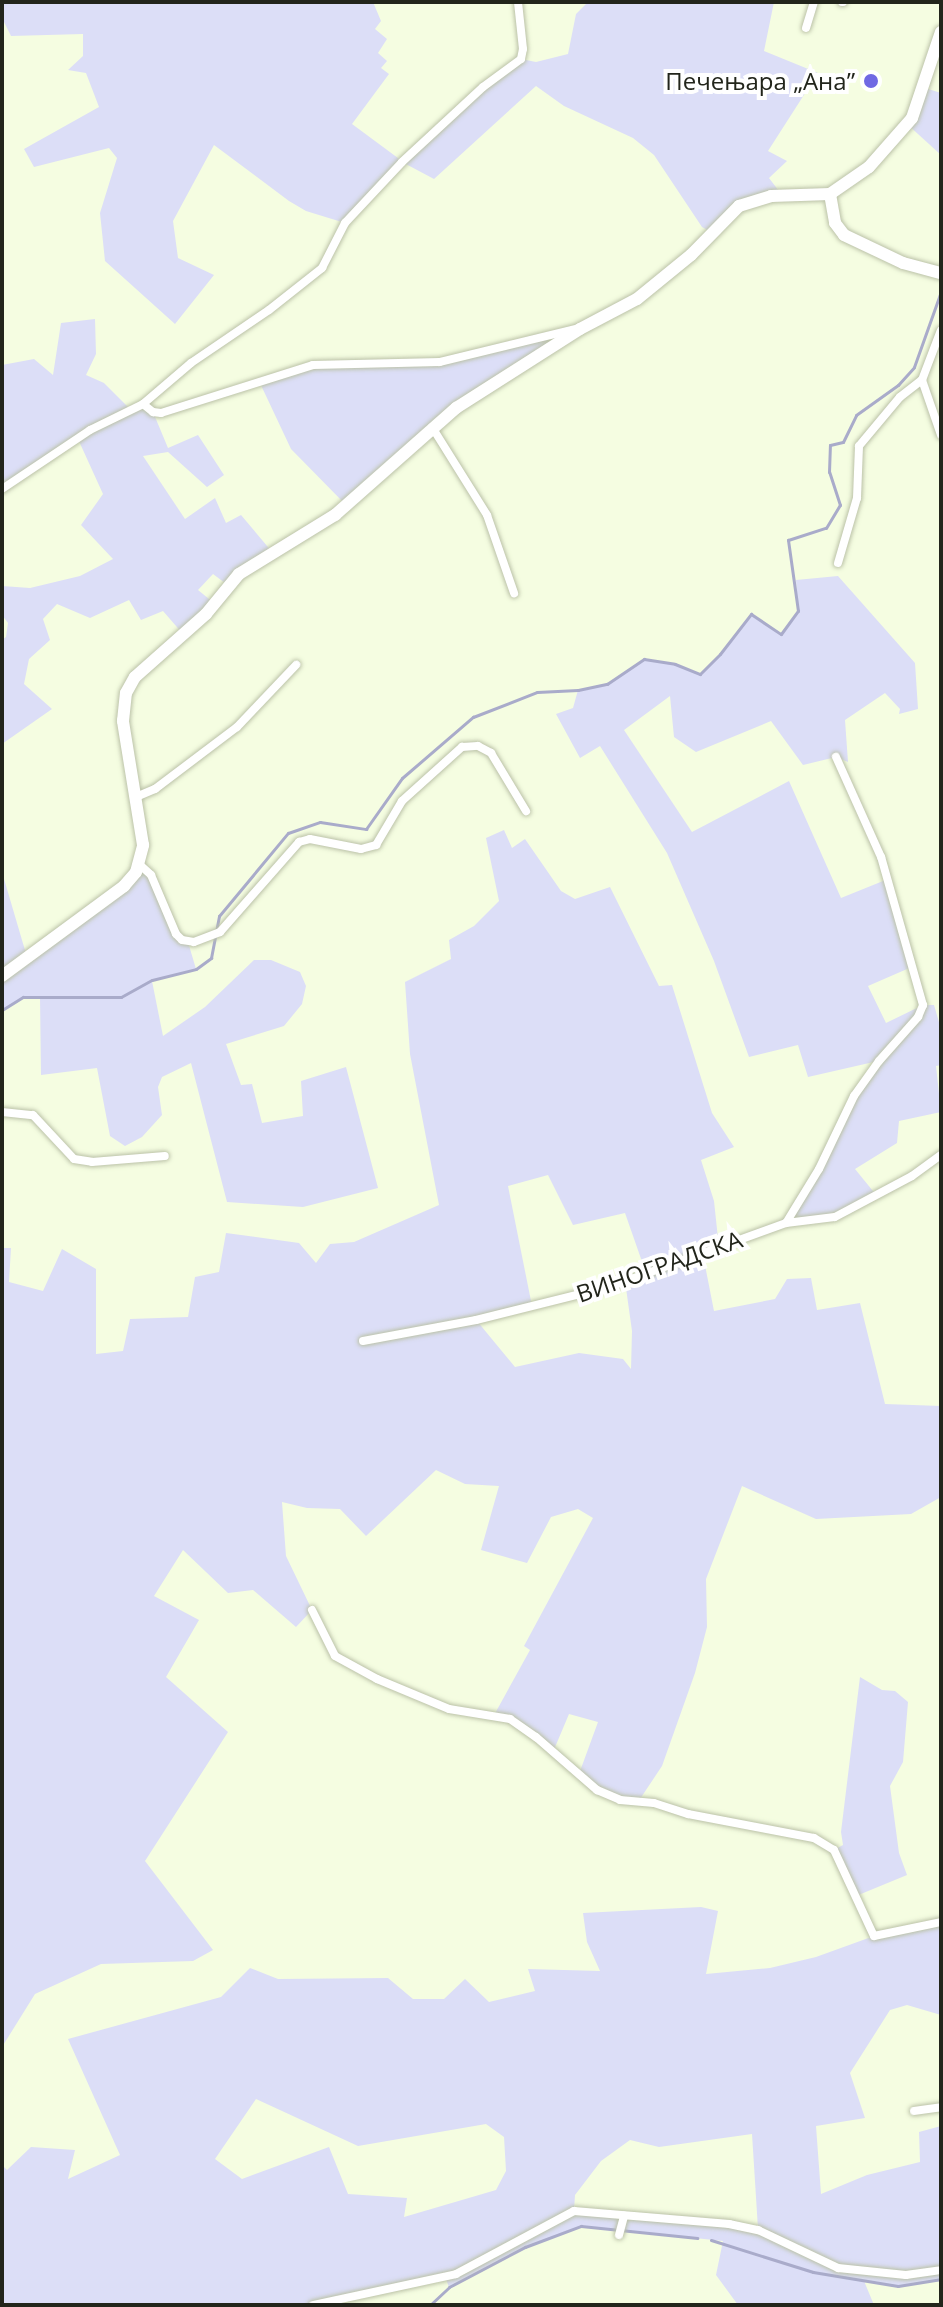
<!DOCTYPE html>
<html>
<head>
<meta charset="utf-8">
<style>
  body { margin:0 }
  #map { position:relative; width:943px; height:2307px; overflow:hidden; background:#f5fde1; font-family:"Open Sans",sans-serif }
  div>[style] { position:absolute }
  .green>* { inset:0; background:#dcdef7 }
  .stream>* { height:3px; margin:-1.5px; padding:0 1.5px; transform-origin:1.5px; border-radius:1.5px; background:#a9abca }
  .roads { filter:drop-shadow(0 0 2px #bbc2a8) drop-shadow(0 0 2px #bbc2a8) }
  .street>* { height:8px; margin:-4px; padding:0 4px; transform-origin:4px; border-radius:4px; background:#fff }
  .secondary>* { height:12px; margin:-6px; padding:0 6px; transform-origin:6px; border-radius:6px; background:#fff }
  .dots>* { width:22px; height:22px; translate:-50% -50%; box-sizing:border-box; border:4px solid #fff; border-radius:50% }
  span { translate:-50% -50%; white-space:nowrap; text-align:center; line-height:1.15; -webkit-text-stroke:8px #fff; paint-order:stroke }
  .poi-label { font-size:24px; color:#22251b }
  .right { translate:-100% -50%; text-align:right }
  .street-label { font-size:24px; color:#22251b }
  .frame { position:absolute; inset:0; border:4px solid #22251b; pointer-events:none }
</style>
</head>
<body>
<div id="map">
  <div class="green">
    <div style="clip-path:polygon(2px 2px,373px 2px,381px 21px,375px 29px,387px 39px,378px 53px,387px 61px,381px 68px,389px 74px,352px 124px,402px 161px,521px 59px,536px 62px,568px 54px,576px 14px,588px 2px,774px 2px,764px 51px,818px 73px,768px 151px,787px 161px,769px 178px,782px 195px,762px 197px,711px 232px,702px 227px,654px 155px,633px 138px,564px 106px,536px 86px,434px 179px,402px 162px,345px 223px,306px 211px,289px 201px,214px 145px,173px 221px,178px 258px,214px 275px,175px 324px,105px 261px,100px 213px,117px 158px,109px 148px,34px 167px,24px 149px,99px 107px,86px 73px,68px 70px,83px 56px,83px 34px,11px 36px,2px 18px)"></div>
    <div style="clip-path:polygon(925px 88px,941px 93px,941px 155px,907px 124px)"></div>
    <div style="clip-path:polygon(95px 319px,96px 354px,86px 375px,104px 383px,131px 410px,143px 404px,153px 412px,168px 448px,198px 435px,224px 475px,207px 487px,168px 452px,143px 456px,185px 519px,215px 498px,226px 523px,241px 515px,273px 553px,229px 586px,213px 574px,198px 590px,214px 603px,183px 634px,163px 611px,141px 620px,129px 600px,90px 618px,57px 604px,43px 619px,50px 640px,29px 659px,24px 684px,52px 709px,2px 744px,2px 640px,6px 637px,8px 623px,2px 615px,2px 586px,30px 588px,80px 576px,113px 559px,81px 525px,103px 494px,78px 439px,2px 489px,2px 365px,34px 359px,53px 375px,61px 323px)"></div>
    <div style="clip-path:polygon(570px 329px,432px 426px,346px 505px,291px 449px,259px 381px,293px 369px,440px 362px)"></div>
    <div style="clip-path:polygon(838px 576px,915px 663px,918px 709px,899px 714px,900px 709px,885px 693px,845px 720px,848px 762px,836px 757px,803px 765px,771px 721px,696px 752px,674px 737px,670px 696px,624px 730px,692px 832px,789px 781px,841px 898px,888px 879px,914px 966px,868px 986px,886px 1023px,923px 1005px,934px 1005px,941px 1029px,941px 1065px,936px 1066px,941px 1112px,899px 1121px,897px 1143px,855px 1169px,877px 1196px,835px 1217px,786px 1223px,839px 1123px,878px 1061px,808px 1077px,798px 1045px,749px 1057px,714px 961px,667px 853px,600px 746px,580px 758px,556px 714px,573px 708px,578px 690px,607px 684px,644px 659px,675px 664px,700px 674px,720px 654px,751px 614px,781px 633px,798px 611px,796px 580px)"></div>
    <div style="clip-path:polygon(evenodd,504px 830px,512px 848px,525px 839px,561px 891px,575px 899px,610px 887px,659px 986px,672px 985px,712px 1113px,734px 1147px,701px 1160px,714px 1201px,719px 1248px,703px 1255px,714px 1311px,775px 1299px,787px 1279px,811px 1278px,817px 1310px,860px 1303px,885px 1404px,941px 1406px,941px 1497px,911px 1514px,816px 1519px,742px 1486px,706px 1579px,707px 1627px,695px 1673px,662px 1766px,638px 1802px,620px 1800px,579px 1774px,598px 1722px,569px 1714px,553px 1752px,510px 1719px,493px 1717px,530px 1650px,524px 1646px,593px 1518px,578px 1509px,551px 1517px,527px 1563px,481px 1550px,499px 1486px,465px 1484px,436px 1470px,366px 1536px,340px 1509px,307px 1508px,282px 1502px,286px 1556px,312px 1610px,296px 1627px,253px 1590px,228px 1593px,183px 1550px,154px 1596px,199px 1620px,166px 1677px,228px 1732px,145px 1861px,213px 1950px,193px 1961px,101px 1964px,35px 1994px,2px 2047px,2px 1248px,11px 1248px,9px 1282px,43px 1291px,62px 1249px,96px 1269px,96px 1354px,123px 1351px,130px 1319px,188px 1317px,195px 1277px,219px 1272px,226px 1233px,299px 1243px,316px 1263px,330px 1244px,354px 1242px,439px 1205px,410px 1054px,405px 982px,451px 959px,449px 940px,474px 926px,499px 901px,486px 838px,504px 830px,548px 1175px,573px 1225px,625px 1213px,646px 1273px,625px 1281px,632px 1331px,631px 1369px,623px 1359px,579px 1353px,515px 1367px,477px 1321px,532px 1306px,508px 1186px,548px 1175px)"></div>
    <div style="clip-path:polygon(146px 868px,176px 934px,188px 942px,196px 969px,152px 981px,163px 1036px,205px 1007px,254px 960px,271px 960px,300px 972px,306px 986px,302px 1004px,284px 1026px,226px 1044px,241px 1085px,252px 1084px,262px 1123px,303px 1116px,301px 1081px,346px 1067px,378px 1188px,303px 1207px,227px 1202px,191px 1063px,162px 1077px,158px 1087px,162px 1115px,142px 1137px,125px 1146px,110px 1136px,97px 1068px,41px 1075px,40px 997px,23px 997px,2px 1010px,2px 872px,27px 957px)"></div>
    <div style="clip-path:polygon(860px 1677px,882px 1690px,895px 1691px,908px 1702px,903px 1762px,890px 1786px,899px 1853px,907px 1875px,856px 1896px,834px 1850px,843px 1845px,841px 1832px)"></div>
    <div style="clip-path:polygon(evenodd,701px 1907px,718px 1911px,706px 1974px,770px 1968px,816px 1957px,874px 1936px,941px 1922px,941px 2015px,907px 2005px,890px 2010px,850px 2073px,865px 2118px,816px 2126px,821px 2194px,867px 2175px,920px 2162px,919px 2132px,941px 2126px,941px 2279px,898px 2286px,864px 2281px,874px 2305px,738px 2305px,716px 2275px,723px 2241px,581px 2226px,525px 2247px,449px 2287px,445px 2277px,313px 2305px,2px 2305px,2px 2165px,7px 2170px,31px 2147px,75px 2150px,68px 2179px,120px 2155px,68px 2039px,221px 1997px,250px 1968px,278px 1979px,388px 1978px,413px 1999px,444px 1999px,465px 1979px,489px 2002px,535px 1991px,528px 1969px,600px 1971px,587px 1942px,583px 1913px,701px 1907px,256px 2099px,358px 2146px,486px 2124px,504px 2137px,506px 2171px,496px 2190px,404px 2217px,407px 2198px,348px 2194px,329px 2147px,242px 2179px,215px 2159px,256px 2099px,701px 1907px,752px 2134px,758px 2229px,574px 2210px,575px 2195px,601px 2161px,630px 2140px,659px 2147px,752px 2134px)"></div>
  </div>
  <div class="stream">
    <div style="left:2px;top:1010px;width:25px;rotate:-32deg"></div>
    <div style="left:23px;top:997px;width:98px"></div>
    <div style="left:121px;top:997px;width:35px;rotate:-29deg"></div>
    <div style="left:152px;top:980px;width:45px;rotate:-14deg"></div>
    <div style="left:196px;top:969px;width:19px;rotate:-36deg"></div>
    <div style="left:211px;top:958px;width:43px;rotate:-79.2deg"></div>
    <div style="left:219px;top:916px;width:108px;rotate:-50.3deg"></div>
    <div style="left:288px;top:833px;width:34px;rotate:-19deg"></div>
    <div style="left:320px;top:822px;width:47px;rotate:8.7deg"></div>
    <div style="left:366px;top:829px;width:62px;rotate:-54.8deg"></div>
    <div style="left:402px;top:778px;width:94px;rotate:-40.7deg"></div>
    <div style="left:473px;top:717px;width:69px;rotate:-21.3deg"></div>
    <div style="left:537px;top:692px;width:41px;rotate:-2.8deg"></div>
    <div style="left:578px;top:690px;width:30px;rotate:-12deg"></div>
    <div style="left:607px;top:684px;width:45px;rotate:-34deg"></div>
    <div style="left:644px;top:659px;width:31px;rotate:9deg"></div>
    <div style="left:675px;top:664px;width:27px;rotate:22deg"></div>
    <div style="left:700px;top:674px;width:28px;rotate:-45deg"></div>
    <div style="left:720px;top:654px;width:51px;rotate:-52.2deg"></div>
    <div style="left:751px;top:614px;width:36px;rotate:34deg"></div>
    <div style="left:781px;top:634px;width:29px;rotate:-54deg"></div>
    <div style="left:798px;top:611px;width:72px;rotate:-98deg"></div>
    <div style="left:788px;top:540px;width:40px;rotate:-18deg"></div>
    <div style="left:826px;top:528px;width:27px;rotate:-59deg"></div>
    <div style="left:840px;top:505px;width:35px;rotate:-108deg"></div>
    <div style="left:829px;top:472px;width:27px;rotate:-88deg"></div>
    <div style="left:830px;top:445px;width:13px;rotate:-13deg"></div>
    <div style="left:843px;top:442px;width:30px;rotate:-64deg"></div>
    <div style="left:856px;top:415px;width:52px;rotate:-35.5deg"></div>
    <div style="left:898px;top:385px;width:24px;rotate:-48deg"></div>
    <div style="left:914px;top:367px;width:81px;rotate:-70.4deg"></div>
    <div style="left:711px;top:2240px;width:107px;rotate:17.4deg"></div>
    <div style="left:813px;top:2272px;width:86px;rotate:9.4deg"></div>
    <div style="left:898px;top:2286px;width:44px;rotate:-9.2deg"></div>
    <div style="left:430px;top:2305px;width:26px;rotate:-43deg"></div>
    <div style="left:449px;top:2287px;width:86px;rotate:-27.8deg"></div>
    <div style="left:525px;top:2247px;width:60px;rotate:-20.6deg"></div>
    <div style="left:581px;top:2226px;width:117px;rotate:5.9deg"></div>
  </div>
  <div class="roads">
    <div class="street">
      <div style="left:842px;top:2px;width:1px"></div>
      <div style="left:806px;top:28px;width:27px;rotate:-73deg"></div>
      <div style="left:922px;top:380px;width:58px;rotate:70.9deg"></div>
      <div style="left:143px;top:404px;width:13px;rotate:39deg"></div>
      <div style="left:153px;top:412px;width:8px;rotate:7deg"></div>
      <div style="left:161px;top:413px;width:159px;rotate:-17.5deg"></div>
      <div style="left:313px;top:365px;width:127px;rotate:-1.4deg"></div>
      <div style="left:440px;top:362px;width:139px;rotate:-13.7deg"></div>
      <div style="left:432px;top:427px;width:104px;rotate:58deg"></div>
      <div style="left:487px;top:515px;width:83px;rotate:70.9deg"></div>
      <div style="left:2px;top:489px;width:106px;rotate:-33.8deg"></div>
      <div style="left:90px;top:430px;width:59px;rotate:-26.1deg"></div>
      <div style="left:143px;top:404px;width:63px;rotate:-40.5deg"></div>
      <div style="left:191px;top:363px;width:94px;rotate:-34.2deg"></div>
      <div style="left:269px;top:310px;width:68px;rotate:-38.4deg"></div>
      <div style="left:322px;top:268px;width:51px;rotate:-62.9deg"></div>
      <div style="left:345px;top:223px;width:83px;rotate:-46.9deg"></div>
      <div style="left:402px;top:162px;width:110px;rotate:-42.8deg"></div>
      <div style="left:483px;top:87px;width:47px;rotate:-36.4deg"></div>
      <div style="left:521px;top:59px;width:10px;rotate:-79deg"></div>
      <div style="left:523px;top:49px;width:47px;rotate:-96.1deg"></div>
      <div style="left:838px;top:563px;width:68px;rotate:-73.7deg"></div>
      <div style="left:857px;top:498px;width:52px;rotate:-87.8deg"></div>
      <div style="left:859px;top:446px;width:64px;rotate:-50.1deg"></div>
      <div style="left:900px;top:397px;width:28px;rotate:-38deg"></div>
      <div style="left:922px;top:380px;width:53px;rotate:-69.2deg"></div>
      <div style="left:136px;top:797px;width:21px;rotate:-23deg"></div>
      <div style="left:155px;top:789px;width:103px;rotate:-37.1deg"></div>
      <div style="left:237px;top:727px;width:86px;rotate:-46.4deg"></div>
      <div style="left:140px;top:865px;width:15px;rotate:42deg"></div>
      <div style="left:151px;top:875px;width:64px;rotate:67deg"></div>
      <div style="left:176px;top:934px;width:8px;rotate:45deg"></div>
      <div style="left:182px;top:940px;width:12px;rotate:9deg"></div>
      <div style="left:194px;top:942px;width:28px;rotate:-21deg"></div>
      <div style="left:220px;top:932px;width:120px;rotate:-48.7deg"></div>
      <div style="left:299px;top:842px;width:11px;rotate:-15deg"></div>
      <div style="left:310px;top:839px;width:52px;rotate:11.1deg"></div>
      <div style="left:361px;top:849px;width:16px;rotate:-15deg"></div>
      <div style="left:376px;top:845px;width:51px;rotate:-59.4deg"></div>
      <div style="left:402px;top:801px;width:81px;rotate:-42deg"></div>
      <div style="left:462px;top:747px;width:16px;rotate:-4deg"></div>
      <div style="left:478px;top:746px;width:15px;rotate:28deg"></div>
      <div style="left:491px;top:753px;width:68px;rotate:58.9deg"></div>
      <div style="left:2px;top:1112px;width:31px;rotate:6deg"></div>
      <div style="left:33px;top:1115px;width:60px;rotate:47deg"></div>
      <div style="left:74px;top:1159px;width:18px;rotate:9deg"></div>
      <div style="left:92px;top:1162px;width:73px;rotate:-4.7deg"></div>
      <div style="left:786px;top:1223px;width:63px;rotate:-58.6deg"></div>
      <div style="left:819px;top:1169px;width:81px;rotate:-64.4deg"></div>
      <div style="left:854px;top:1096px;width:43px;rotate:-54.5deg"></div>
      <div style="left:879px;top:1061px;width:59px;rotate:-48.4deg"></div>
      <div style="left:918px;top:1017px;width:13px;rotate:-67deg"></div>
      <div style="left:923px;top:1005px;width:154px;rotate:-105.8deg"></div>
      <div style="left:881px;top:857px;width:110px;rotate:-114.2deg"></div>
      <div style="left:363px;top:1341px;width:115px;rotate:-10.5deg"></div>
      <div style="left:476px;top:1320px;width:140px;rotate:-14deg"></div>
      <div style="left:612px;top:1286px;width:185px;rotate:-19.9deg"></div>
      <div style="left:786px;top:1223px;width:49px;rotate:-7deg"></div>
      <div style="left:835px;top:1217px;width:87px;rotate:-28deg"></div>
      <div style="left:912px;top:1176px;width:36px;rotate:-36deg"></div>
      <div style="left:312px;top:1610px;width:51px;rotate:63.4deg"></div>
      <div style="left:335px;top:1656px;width:48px;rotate:28.7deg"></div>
      <div style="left:377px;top:1679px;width:78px;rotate:22.6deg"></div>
      <div style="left:449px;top:1709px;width:62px;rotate:9.3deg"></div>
      <div style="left:510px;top:1719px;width:32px;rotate:35deg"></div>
      <div style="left:536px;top:1737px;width:81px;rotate:41deg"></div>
      <div style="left:597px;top:1790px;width:25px;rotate:23deg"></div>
      <div style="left:620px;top:1800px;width:34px;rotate:5deg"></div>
      <div style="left:654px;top:1803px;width:36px;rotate:18deg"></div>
      <div style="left:688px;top:1814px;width:128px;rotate:10.8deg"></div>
      <div style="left:814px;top:1838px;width:23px;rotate:31deg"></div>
      <div style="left:834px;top:1850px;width:95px;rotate:65.1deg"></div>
      <div style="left:874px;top:1936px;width:68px;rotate:-11.8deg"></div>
      <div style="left:914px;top:2111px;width:27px;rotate:-8deg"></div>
      <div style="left:619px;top:2235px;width:20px;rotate:-75deg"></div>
      <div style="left:313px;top:2305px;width:146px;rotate:-12.2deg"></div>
      <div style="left:456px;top:2274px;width:134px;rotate:-28.1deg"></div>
      <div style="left:574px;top:2211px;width:156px;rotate:4.8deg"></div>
      <div style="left:729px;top:2224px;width:30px;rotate:12deg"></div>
      <div style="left:758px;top:2230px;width:89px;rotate:25.4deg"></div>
      <div style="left:838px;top:2268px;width:68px;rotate:5.9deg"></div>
      <div style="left:906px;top:2275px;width:35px;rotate:-8deg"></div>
    </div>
    <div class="secondary">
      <div style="left:830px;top:194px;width:47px;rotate:-34.7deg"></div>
      <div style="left:869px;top:167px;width:65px;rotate:-48.7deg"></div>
      <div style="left:912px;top:118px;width:91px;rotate:-71.4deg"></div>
      <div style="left:830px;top:194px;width:29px;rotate:80deg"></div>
      <div style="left:835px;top:223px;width:15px;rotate:53deg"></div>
      <div style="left:844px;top:235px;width:65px;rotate:25.4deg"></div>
      <div style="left:903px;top:263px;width:39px;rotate:15deg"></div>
      <div style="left:2px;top:976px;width:152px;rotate:-36.4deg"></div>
      <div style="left:124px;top:886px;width:18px;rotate:-49deg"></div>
      <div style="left:136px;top:872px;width:28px;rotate:-75deg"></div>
      <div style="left:143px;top:845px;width:126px;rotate:-99.2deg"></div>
      <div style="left:123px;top:721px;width:28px;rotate:-84deg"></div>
      <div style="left:126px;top:693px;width:18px;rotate:-61deg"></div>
      <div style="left:135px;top:677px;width:95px;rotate:-41.6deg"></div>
      <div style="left:206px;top:614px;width:52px;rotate:-50.5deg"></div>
      <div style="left:239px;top:574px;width:113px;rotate:-31.6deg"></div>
      <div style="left:335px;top:515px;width:162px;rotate:-41.5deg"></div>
      <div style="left:456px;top:408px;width:147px;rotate:-32.5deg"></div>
      <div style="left:580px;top:329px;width:64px;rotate:-27.8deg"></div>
      <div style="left:637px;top:299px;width:70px;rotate:-39.2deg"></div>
      <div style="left:691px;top:255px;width:69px;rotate:-45.6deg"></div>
      <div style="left:739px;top:206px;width:34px;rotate:-17deg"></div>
      <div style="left:771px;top:196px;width:59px;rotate:-1.9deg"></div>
    </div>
  </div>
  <div class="dots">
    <div style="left:871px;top:81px;background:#7068e3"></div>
  </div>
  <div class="poi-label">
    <span class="right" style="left:855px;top:81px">Печењара „Ана”</span>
  </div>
  <div class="street-label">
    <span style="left:659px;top:1266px;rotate:-19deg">ВИНОГРАДСКА</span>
  </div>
  <div class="frame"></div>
</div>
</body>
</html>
